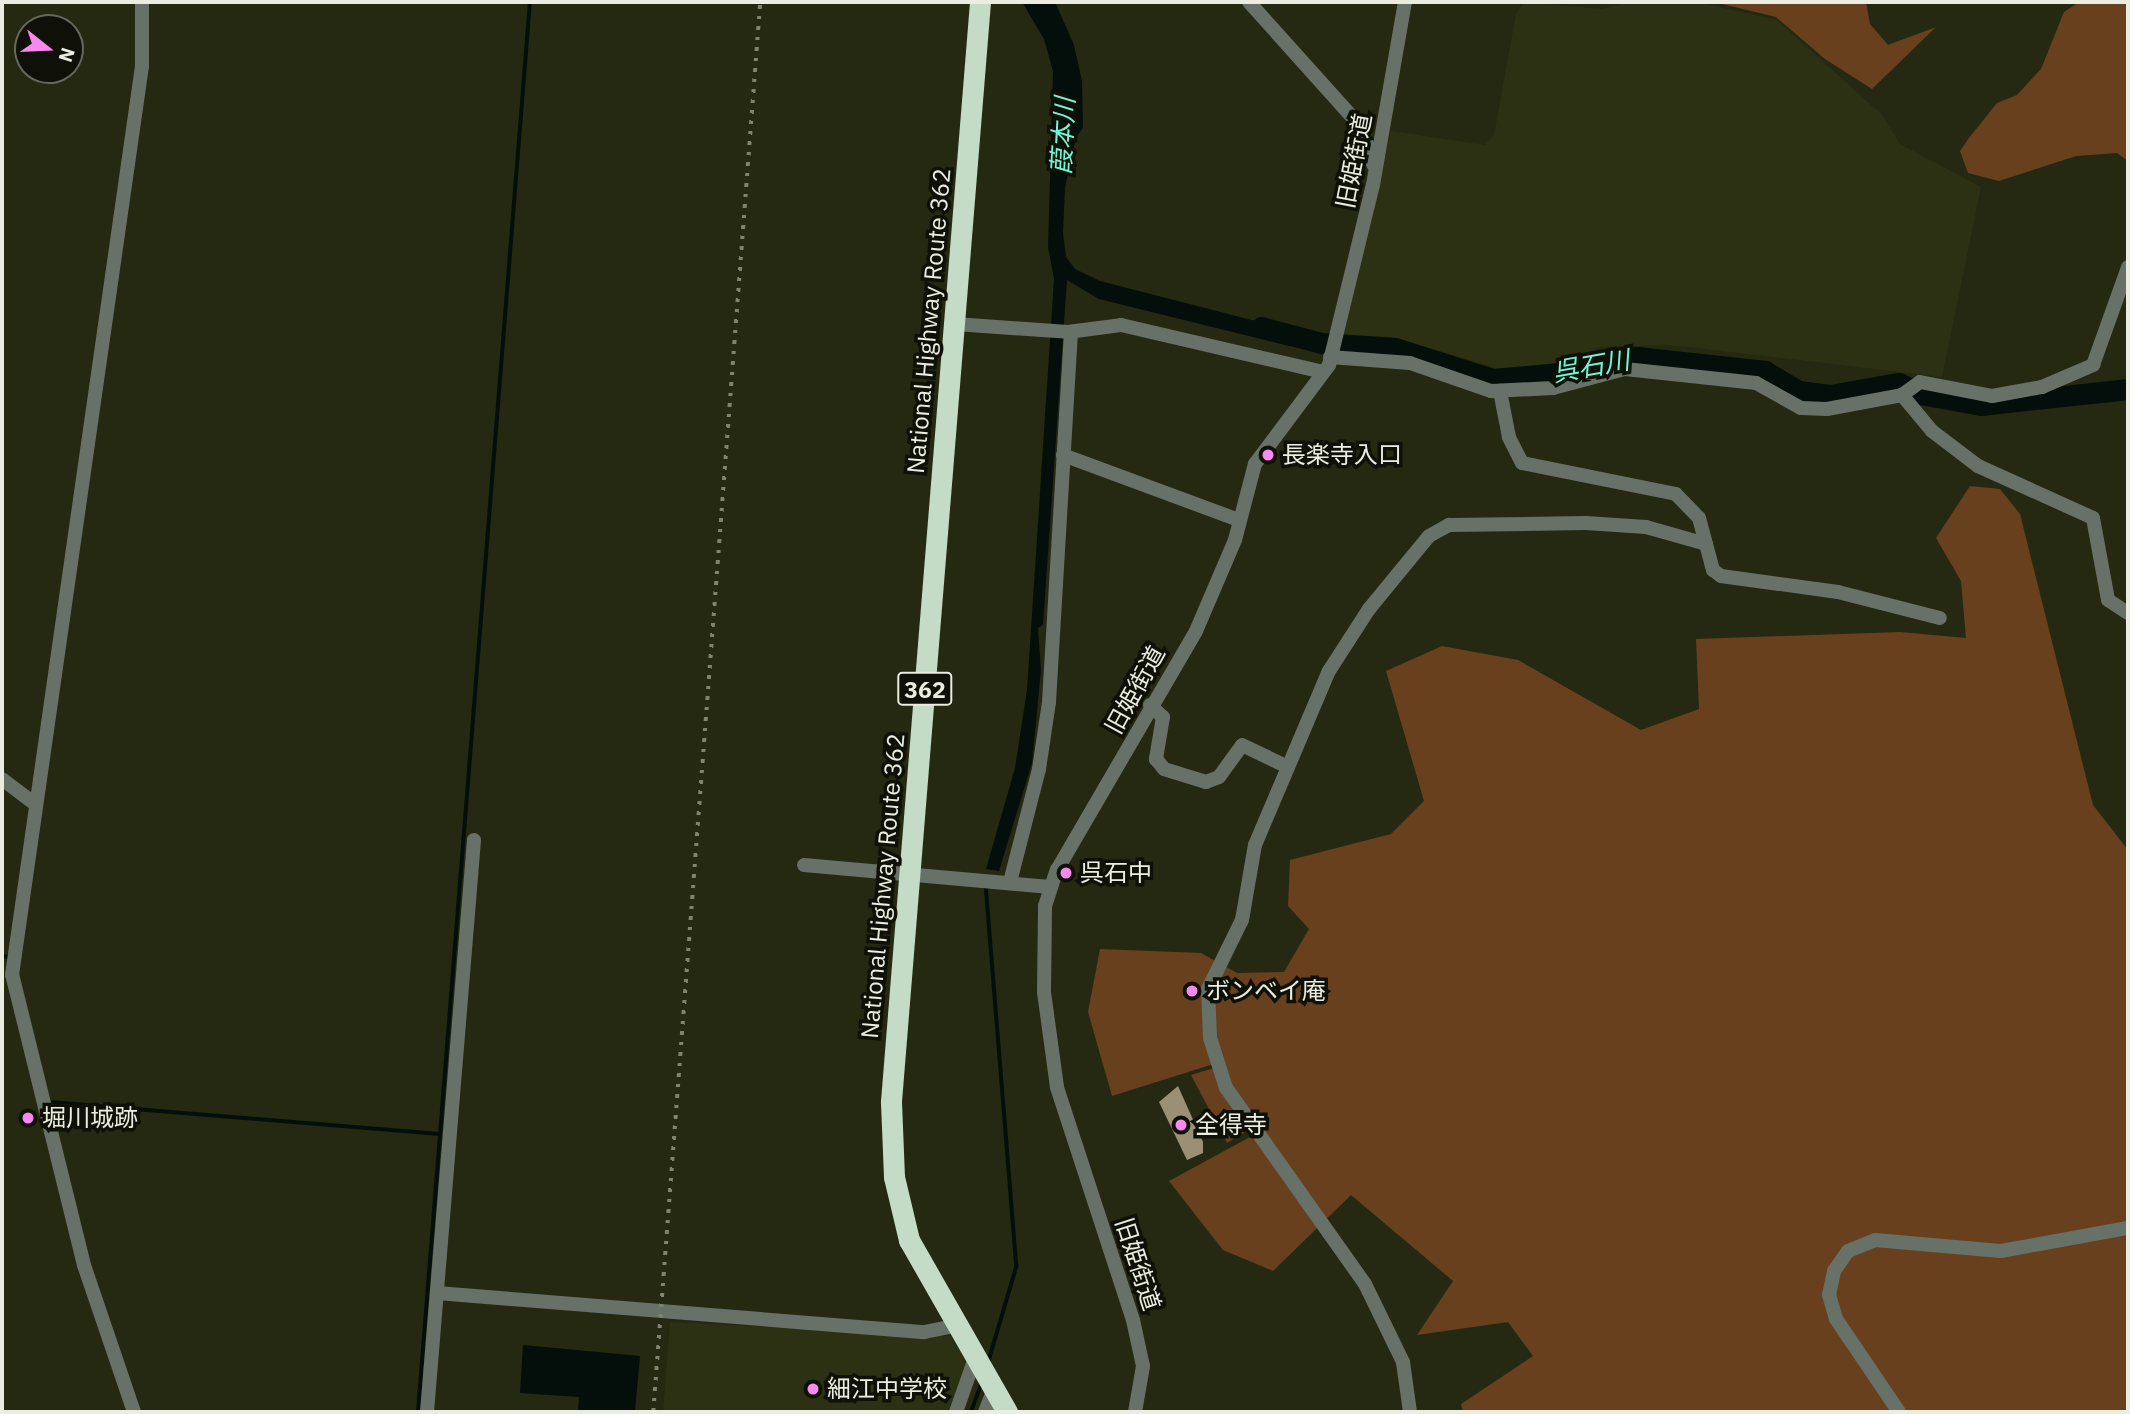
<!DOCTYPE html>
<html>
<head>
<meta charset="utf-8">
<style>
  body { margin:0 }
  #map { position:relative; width:2130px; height:1414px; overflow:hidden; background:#252912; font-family:"IBM Plex Sans","Noto Sans JP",sans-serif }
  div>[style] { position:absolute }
  .built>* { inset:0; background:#2c3113 }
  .green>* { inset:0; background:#69401d }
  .water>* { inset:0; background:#040f0b }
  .stream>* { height:3.5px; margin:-1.75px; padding:0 1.75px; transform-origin:1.75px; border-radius:1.75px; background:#040f0b }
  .river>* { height:21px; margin:-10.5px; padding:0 10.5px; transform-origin:10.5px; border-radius:10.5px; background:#040f0b }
  .building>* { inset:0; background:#9b9076 }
  .minor>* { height:14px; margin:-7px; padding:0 7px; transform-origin:7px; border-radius:7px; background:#687168 }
  .highway>* { height:21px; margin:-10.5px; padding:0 10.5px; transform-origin:10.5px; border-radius:10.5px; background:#c4dbc5 }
  .rail>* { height:3.5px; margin-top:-1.75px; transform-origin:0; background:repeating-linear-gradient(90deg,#808370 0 3.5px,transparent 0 10.5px) }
  .dots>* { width:19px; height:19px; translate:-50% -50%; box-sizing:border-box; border:4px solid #0f1007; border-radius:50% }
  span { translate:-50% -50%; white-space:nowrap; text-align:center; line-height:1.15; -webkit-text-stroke:7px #0f1007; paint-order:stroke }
  .shield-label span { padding:2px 5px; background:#0f1007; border:2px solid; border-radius:5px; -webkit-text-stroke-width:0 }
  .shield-label { font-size:23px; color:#eaeddf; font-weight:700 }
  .street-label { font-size:24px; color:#eaeddf }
  .poi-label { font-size:24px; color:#eaeddf }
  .left { translate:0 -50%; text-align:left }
  .water-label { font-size:26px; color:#71f7d8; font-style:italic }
  .frame { position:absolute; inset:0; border:4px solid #eaeddf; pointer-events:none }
  .north { position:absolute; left:14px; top:14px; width:70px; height:70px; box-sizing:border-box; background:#0f1007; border:2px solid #67685d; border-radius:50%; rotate:108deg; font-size:19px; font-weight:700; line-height:28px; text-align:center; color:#eaeddf }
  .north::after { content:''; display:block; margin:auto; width:24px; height:32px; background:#f689ed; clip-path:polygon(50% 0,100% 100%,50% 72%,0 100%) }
</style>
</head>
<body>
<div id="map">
  <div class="built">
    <div style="clip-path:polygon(1524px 2px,1602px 9px,1629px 2px,1697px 2px,1777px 20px,1882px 115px,1900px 144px,1981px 187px,1942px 377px,1672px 345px,1601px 347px,1557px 364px,1510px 372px,1392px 337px,1344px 335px,1391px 131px,1485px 145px,1494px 135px,1516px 14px)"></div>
    <div style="clip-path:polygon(670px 1322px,951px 1336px,969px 1366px,953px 1412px,663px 1412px)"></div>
  </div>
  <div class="green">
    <div style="clip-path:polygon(1714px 2px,1866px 2px,1870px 24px,1888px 45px,1936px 27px,1872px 89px,1825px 59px,1776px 17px)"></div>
    <div style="clip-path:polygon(2079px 2px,2128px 2px,2128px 161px,2117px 153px,2076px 156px,1999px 181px,1968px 173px,1960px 151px,1969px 138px,1997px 103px,2017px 95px,2041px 69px,2064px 12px)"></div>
    <div style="clip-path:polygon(1970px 486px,2000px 489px,2020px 514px,2093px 805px,2128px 850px,2128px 1412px,1463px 1412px,1461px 1404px,1533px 1356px,1508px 1322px,1417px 1335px,1453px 1281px,1351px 1195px,1273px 1271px,1223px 1250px,1169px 1181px,1250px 1137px,1223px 1061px,1112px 1096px,1088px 1012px,1100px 949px,1201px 953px,1237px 973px,1284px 972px,1309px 929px,1288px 906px,1290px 860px,1391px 834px,1424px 801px,1386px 671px,1442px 646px,1518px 660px,1641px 730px,1699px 709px,1696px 639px,1900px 632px,1966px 638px,1961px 581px,1936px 538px)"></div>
    <div style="clip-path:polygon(1214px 1068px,1245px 1132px,1227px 1143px,1191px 1075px)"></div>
  </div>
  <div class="water">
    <div style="clip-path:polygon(1022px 2px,1055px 2px,1074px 45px,1082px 81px,1083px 128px,1076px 137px,1065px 188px,1063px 233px,1066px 257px,1075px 269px,1100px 281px,1287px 329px,1289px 346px,1099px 299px,1067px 280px,1043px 625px,1038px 628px,1041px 670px,1032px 763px,999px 871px,986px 869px,1015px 768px,1027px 690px,1054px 279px,1048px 247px,1053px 71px,1044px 39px)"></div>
    <div style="clip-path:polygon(523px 1345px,640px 1356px,635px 1412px,578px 1411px,579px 1397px,520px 1393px)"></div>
  </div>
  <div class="stream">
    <div style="left:986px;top:884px;width:383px;rotate:85.4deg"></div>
    <div style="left:1017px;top:1266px;width:99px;rotate:106.4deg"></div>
    <div style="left:2px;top:956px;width:9px;rotate:6deg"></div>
    <div style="left:50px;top:1102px;width:391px;rotate:4.7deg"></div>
    <div style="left:418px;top:1412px;width:1414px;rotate:-85.46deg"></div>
    <div style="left:971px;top:1412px;width:33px;rotate:-70deg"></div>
  </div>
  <div class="river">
    <div style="left:1261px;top:327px;width:62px;rotate:14.9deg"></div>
    <div style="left:1321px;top:343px;width:74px;rotate:3.9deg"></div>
    <div style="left:1395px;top:348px;width:103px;rotate:17.6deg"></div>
    <div style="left:1493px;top:379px;width:77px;rotate:-5.2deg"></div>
    <div style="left:1570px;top:372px;width:69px;rotate:-12.6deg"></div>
    <div style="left:1637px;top:357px;width:129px;rotate:6.2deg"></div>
    <div style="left:1765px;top:371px;width:39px;rotate:31deg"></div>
    <div style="left:1798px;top:391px;width:32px;rotate:7deg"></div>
    <div style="left:1830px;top:395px;width:70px;rotate:-9.9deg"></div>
    <div style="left:1899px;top:383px;width:24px;rotate:28deg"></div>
    <div style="left:1920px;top:394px;width:62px;rotate:10.2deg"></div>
    <div style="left:1981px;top:405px;width:148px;rotate:-6.2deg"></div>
  </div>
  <div class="building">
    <div style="clip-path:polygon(1178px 1086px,1203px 1142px,1203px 1153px,1187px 1160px,1159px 1102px)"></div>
  </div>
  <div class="minor">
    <div style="left:1249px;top:2px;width:169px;rotate:48.1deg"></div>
    <div style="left:1362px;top:128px;width:38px;rotate:73deg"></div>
    <div style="left:955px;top:324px;width:113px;rotate:4deg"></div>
    <div style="left:1068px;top:332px;width:53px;rotate:-7.5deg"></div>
    <div style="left:1121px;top:325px;width:207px;rotate:13.1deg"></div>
    <div style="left:1330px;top:357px;width:80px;rotate:4.3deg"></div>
    <div style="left:1410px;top:363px;width:86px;rotate:19.1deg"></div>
    <div style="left:1491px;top:391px;width:62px;rotate:-2.8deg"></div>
    <div style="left:1553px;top:388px;width:74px;rotate:-14.8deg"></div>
    <div style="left:1625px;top:369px;width:132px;rotate:6.1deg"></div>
    <div style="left:1756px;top:383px;width:51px;rotate:29.1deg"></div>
    <div style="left:1801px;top:408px;width:26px;rotate:2deg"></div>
    <div style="left:1827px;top:409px;width:76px;rotate:-10.6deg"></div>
    <div style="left:1902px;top:395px;width:22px;rotate:-36deg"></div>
    <div style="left:1920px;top:382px;width:73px;rotate:11deg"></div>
    <div style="left:1992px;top:396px;width:51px;rotate:-10.2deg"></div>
    <div style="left:2042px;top:387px;width:56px;rotate:-23.3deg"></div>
    <div style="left:2093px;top:365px;width:104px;rotate:-70.3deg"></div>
    <div style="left:1902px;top:395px;width:47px;rotate:50.2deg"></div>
    <div style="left:1932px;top:431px;width:58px;rotate:37.3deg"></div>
    <div style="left:1978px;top:466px;width:126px;rotate:24.3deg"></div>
    <div style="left:2093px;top:518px;width:83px;rotate:79.6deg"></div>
    <div style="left:2108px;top:600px;width:24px;rotate:33deg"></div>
    <div style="left:1063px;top:455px;width:188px;rotate:20.3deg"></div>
    <div style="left:1706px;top:544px;width:27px;rotate:75deg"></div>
    <div style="left:1713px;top:570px;width:10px;rotate:37deg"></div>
    <div style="left:1721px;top:576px;width:118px;rotate:7.8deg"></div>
    <div style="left:1838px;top:592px;width:105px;rotate:14.3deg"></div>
    <div style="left:1150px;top:705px;width:18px;rotate:43deg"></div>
    <div style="left:1163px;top:717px;width:43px;rotate:99.5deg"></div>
    <div style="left:1156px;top:759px;width:13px;rotate:51deg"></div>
    <div style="left:1164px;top:769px;width:44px;rotate:17.2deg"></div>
    <div style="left:1206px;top:782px;width:14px;rotate:-21deg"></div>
    <div style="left:1219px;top:777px;width:39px;rotate:-54deg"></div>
    <div style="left:1242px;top:745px;width:51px;rotate:25.6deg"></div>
    <div style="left:2px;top:779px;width:40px;rotate:37deg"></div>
    <div style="left:804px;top:865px;width:247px;rotate:5.1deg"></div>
    <div style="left:1010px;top:882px;width:117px;rotate:-75.6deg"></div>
    <div style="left:1039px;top:769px;width:68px;rotate:-81.5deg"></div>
    <div style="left:1049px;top:702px;width:371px;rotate:-86.6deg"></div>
    <div style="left:437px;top:1293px;width:489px;rotate:4.6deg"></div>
    <div style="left:924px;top:1332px;width:33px;rotate:-11deg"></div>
    <div style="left:134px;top:1412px;width:155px;rotate:-108.8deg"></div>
    <div style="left:84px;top:1265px;width:299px;rotate:-103.9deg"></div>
    <div style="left:12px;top:975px;width:918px;rotate:-81.86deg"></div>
    <div style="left:142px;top:66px;width:64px;rotate:-90deg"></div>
    <div style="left:427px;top:1412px;width:574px;rotate:-85.3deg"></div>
    <div style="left:956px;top:1412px;width:57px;rotate:-70.6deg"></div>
    <div style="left:985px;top:1412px;width:25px;rotate:-69deg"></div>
    <div style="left:1135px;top:1412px;width:47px;rotate:-80.1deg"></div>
    <div style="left:1143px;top:1366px;width:47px;rotate:-102.3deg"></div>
    <div style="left:1133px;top:1320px;width:245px;rotate:-108.1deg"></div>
    <div style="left:1057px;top:1087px;width:96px;rotate:-97.8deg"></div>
    <div style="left:1044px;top:992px;width:86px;rotate:-89.3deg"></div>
    <div style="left:1045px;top:906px;width:38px;rotate:-72deg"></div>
    <div style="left:1057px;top:870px;width:276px;rotate:-59.8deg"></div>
    <div style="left:1196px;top:631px;width:99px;rotate:-66.8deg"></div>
    <div style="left:1235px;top:540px;width:79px;rotate:-75.3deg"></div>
    <div style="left:1255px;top:464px;width:124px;rotate:-53.2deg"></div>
    <div style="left:1329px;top:365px;width:185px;rotate:-76.3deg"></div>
    <div style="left:1373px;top:185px;width:186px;rotate:-80.1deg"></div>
    <div style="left:1410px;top:1412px;width:50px;rotate:-98deg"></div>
    <div style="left:1403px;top:1362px;width:87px;rotate:-116deg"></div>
    <div style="left:1365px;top:1284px;width:240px;rotate:-125.3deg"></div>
    <div style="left:1226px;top:1088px;width:52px;rotate:-107.7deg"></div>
    <div style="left:1210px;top:1038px;width:49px;rotate:-92.3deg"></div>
    <div style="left:1208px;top:989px;width:77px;rotate:-63.8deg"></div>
    <div style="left:1242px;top:920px;width:76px;rotate:-80.2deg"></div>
    <div style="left:1255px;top:845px;width:189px;rotate:-67deg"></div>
    <div style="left:1329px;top:671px;width:74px;rotate:-57.2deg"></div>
    <div style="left:1369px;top:609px;width:94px;rotate:-50.6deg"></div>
    <div style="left:1429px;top:536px;width:23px;rotate:-29deg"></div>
    <div style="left:1449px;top:525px;width:137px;rotate:-0.8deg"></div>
    <div style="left:1586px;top:523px;width:60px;rotate:3.8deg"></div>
    <div style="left:1646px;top:527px;width:62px;rotate:15.8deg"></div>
    <div style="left:1706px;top:544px;width:27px;rotate:-105deg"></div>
    <div style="left:1699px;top:518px;width:33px;rotate:-134deg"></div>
    <div style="left:1676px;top:494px;width:157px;rotate:-168.6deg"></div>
    <div style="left:1522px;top:463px;width:29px;rotate:-117deg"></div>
    <div style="left:1509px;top:437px;width:47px;rotate:-101.1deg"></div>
    <div style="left:1899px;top:1412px;width:112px;rotate:-124.1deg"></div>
    <div style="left:1836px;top:1319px;width:25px;rotate:-106deg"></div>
    <div style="left:1829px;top:1295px;width:25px;rotate:-78deg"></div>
    <div style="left:1834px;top:1271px;width:24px;rotate:-55deg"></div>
    <div style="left:1848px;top:1251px;width:29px;rotate:-22deg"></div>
    <div style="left:1875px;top:1240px;width:126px;rotate:5deg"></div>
    <div style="left:2001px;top:1251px;width:129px;rotate:-10.3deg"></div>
  </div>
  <div class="highway">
    <div style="left:980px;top:2px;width:1104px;rotate:94.63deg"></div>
    <div style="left:891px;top:1102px;width:75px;rotate:87.7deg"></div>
    <div style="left:894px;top:1177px;width:65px;rotate:76.6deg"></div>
    <div style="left:909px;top:1240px;width:198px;rotate:60.3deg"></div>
  </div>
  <div class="rail">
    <div style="left:653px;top:1412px;width:1414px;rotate:-85.66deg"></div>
  </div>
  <div class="dots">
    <div style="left:1268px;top:455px;background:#f689ed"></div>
    <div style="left:1066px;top:873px;background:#f689ed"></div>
    <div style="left:1192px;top:991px;background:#f689ed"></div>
    <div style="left:28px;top:1118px;background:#f689ed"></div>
    <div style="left:1181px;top:1125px;background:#f689ed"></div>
    <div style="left:813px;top:1389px;background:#f689ed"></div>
  </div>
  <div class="shield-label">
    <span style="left:925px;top:689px">362</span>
  </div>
  <div class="street-label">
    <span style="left:1354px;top:161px;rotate:-79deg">旧姫街道</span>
    <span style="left:929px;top:321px;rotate:-85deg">National Highway Route 362</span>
    <span style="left:1135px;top:690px;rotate:-61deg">旧姫街道</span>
    <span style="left:883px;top:886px;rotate:-85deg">National Highway Route 362</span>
    <span style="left:1138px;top:1264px;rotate:72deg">旧姫街道</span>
  </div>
  <div class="poi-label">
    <span class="left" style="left:1282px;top:455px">長楽寺入口</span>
    <span class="left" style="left:1080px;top:873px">呉石中</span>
    <span class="left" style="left:1206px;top:991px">ボンベイ庵</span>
    <span class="left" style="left:42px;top:1118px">堀川城跡</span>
    <span class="left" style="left:1195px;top:1125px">全得寺</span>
    <span class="left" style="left:827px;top:1389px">細江中学校</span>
  </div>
  <div class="water-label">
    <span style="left:1063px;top:136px;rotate:-87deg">葭本川</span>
    <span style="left:1591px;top:366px;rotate:-10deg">呉石川</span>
  </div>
  <div class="frame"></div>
  <div class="north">N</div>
</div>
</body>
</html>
